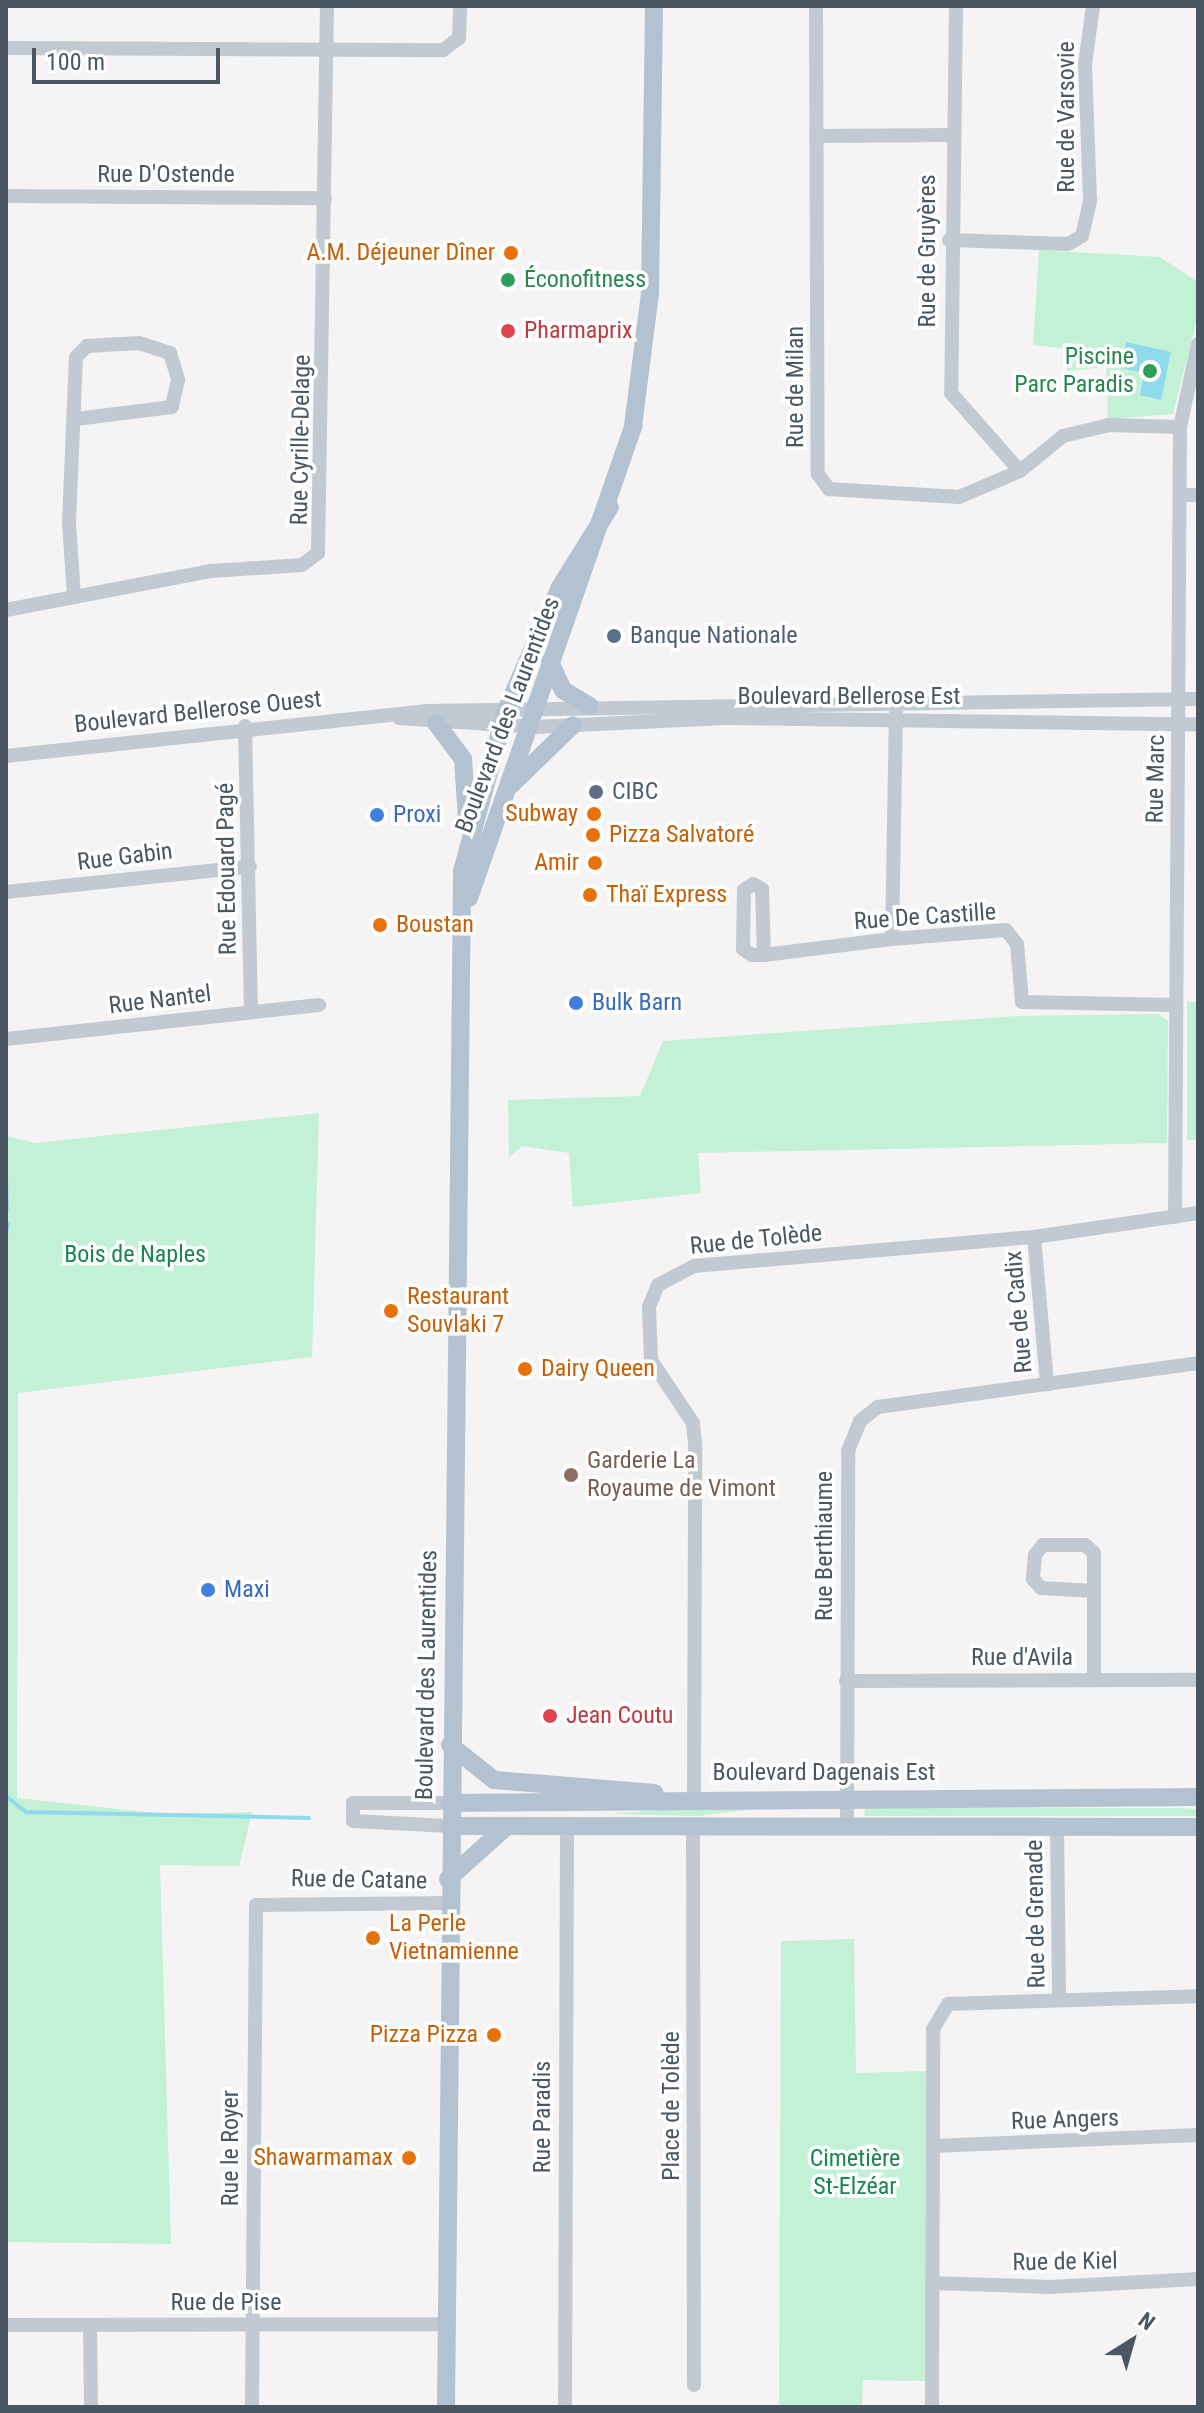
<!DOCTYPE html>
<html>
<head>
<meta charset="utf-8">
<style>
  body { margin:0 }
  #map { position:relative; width:1204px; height:2413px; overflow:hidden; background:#f5f3f3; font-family:"Roboto Condensed",sans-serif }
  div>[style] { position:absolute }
  .green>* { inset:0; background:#c3f1d5; transform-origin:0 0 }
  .water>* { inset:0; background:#90daee }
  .stream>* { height:4px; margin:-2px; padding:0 2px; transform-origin:2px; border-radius:2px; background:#90daee }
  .minor>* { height:14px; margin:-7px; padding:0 7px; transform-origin:7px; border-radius:7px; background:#c1cad2 }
  .major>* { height:18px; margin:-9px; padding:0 9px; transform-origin:9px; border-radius:9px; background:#b3c2d1 }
  .dots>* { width:22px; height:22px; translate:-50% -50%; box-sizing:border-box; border:4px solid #fff; border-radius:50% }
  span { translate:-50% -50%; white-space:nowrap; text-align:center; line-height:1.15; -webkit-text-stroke:7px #fff; paint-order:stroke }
  .street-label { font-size:24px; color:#4a5661 }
  .food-label { font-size:24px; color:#c56008 }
  .right { translate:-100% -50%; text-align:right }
  .left { translate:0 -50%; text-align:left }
  .leisure-label { font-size:24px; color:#27864d }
  .health-label { font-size:24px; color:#be3a42 }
  .service-label { font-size:24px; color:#4e5e75 }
  .shop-label { font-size:24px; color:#366cbe }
  .park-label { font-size:24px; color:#17864f }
  .education-label { font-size:24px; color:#785e54 }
  .frame { position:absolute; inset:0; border:8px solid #4a5661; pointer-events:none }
  .north { position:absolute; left:1092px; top:2301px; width:80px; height:80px; -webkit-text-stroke:6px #fff; paint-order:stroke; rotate:37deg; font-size:22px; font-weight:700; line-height:32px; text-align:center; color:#4a5661 }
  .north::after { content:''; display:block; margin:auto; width:28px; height:36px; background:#4a5661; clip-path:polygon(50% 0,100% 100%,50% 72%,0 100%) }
  .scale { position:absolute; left:32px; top:48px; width:188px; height:36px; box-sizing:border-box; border:4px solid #4a5661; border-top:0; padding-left:10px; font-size:24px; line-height:28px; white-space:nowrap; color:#4a5661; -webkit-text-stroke:6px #fff; paint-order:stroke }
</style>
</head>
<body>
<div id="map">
  <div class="green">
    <div style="clip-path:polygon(1039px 250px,1160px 257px,1198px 282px,1198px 315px,1173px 414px,1108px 419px,1106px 367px,1067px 371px,1067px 349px,1033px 345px)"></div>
    <div style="left:1198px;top:1002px;width:138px;height:11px;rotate:90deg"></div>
    <div style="clip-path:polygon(1158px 1014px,1168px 1021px,1167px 1143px,698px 1153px,701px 1193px,573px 1207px,569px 1153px,522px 1146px,509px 1157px,508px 1100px,640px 1096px,663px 1041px,1017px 1016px)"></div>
    <div style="clip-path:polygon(319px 1113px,312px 1357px,18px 1393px,17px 1798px,165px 1814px,252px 1812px,239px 1866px,160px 1865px,171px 2244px,6px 2242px,6px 1136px,36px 1143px)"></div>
    <div style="clip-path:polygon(767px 1808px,696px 1816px,610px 1814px,671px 1809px)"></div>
    <div style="clip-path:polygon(865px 1808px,1179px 1808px,1198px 1809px,1198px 1816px,864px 1816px)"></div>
    <div style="clip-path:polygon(854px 1939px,856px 2073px,930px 2071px,927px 2381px,863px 2380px,862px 2407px,779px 2407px,781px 1941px)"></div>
  </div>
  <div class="water">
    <div style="clip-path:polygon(1126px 342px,1171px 352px,1161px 400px,1140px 395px,1144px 373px,1121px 368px)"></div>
  </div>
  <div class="stream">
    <div style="left:6px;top:1181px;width:28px;rotate:88deg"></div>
    <div style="left:6px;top:1234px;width:11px;rotate:-80deg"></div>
    <div style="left:6px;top:1796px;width:26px;rotate:39deg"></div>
    <div style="left:26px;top:1812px;width:283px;rotate:1.2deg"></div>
  </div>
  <div class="minor">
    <div style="left:816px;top:6px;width:468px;rotate:89.8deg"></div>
    <div style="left:818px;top:474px;width:19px;rotate:54deg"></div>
    <div style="left:829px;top:489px;width:130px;rotate:3.5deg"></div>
    <div style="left:959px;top:497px;width:66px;rotate:-23.1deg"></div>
    <div style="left:1020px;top:471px;width:55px;rotate:-39.1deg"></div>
    <div style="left:1063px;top:436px;width:47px;rotate:-13.4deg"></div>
    <div style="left:1109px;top:425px;width:71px;rotate:1.6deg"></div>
    <div style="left:956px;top:6px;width:387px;rotate:90.7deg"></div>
    <div style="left:951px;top:393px;width:104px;rotate:48.5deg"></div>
    <div style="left:6px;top:48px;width:437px;rotate:0.3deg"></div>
    <div style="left:443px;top:50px;width:20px;rotate:-37deg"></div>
    <div style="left:459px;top:38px;width:32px;rotate:-88deg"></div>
    <div style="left:816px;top:136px;width:135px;rotate:-0.4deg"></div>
    <div style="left:6px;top:196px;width:319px;rotate:0.4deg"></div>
    <div style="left:949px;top:240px;width:119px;rotate:1.9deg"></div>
    <div style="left:1068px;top:244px;width:16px;rotate:-30deg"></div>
    <div style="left:1082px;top:236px;width:37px;rotate:-77deg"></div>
    <div style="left:1090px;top:200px;width:136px;rotate:-92.1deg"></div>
    <div style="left:1085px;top:64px;width:59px;rotate:-82.1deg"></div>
    <div style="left:1181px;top:495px;width:17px"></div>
    <div style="left:74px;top:596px;width:73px;rotate:-93.9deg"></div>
    <div style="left:69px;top:523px;width:166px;rotate:-87.6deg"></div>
    <div style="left:76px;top:357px;width:16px;rotate:-45deg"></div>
    <div style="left:87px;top:346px;width:52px;rotate:-3.3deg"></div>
    <div style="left:139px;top:343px;width:33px;rotate:18deg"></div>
    <div style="left:170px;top:353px;width:28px;rotate:73deg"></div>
    <div style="left:178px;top:380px;width:28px;rotate:103deg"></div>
    <div style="left:172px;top:407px;width:97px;rotate:172.9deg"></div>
    <div style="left:6px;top:610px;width:209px;rotate:-10.8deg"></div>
    <div style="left:211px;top:571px;width:91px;rotate:-3.8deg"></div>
    <div style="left:302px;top:565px;width:20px;rotate:-37deg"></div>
    <div style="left:318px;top:553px;width:547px;rotate:-89.06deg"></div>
    <div style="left:399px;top:718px;width:136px;rotate:3.8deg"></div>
    <div style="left:535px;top:727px;width:191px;rotate:-2.7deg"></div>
    <div style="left:726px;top:718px;width:472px;rotate:0.8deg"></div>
    <div style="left:245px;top:726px;width:285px;rotate:88.8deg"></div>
    <div style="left:6px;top:756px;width:424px;rotate:-6.1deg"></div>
    <div style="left:428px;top:711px;width:770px;rotate:-0.89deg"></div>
    <div style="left:6px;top:892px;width:245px;rotate:-5.9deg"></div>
    <div style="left:892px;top:939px;width:227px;rotate:-89deg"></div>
    <div style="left:764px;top:955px;width:66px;rotate:-91.7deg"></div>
    <div style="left:762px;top:889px;width:10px;rotate:-151deg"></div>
    <div style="left:753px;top:884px;width:11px;rotate:146deg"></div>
    <div style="left:744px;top:890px;width:59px;rotate:91deg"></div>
    <div style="left:743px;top:949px;width:11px;rotate:34deg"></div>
    <div style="left:752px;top:955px;width:12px"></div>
    <div style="left:764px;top:955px;width:129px;rotate:-7.1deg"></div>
    <div style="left:892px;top:939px;width:114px;rotate:-4.5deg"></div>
    <div style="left:1006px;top:930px;width:18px;rotate:52deg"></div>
    <div style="left:1017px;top:944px;width:58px;rotate:85.1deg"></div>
    <div style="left:1022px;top:1002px;width:154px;rotate:1.1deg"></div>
    <div style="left:6px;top:1039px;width:315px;rotate:-6.2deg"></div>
    <div style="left:1175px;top:1217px;width:790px;rotate:-89.64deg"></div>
    <div style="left:1180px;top:427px;width:85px;rotate:-77.8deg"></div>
    <div style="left:1034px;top:1237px;width:148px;rotate:84.9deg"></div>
    <div style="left:1094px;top:1680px;width:127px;rotate:-90deg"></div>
    <div style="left:1094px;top:1553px;width:12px;rotate:-138deg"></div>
    <div style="left:1085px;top:1545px;width:42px;rotate:180deg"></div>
    <div style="left:1043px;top:1545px;width:13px;rotate:129deg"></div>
    <div style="left:1035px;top:1555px;width:24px;rotate:95deg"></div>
    <div style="left:1033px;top:1579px;width:12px;rotate:48deg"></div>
    <div style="left:1041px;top:1588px;width:53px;rotate:3.2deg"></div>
    <div style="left:846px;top:1681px;width:352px;rotate:-0.2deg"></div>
    <div style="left:694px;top:1797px;width:354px;rotate:-89.8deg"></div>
    <div style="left:695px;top:1443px;width:20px;rotate:-96deg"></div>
    <div style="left:693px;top:1423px;width:76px;rotate:-123.7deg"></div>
    <div style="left:651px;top:1360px;width:53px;rotate:-92.2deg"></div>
    <div style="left:649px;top:1307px;width:24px;rotate:-68deg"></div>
    <div style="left:658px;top:1285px;width:41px;rotate:-27.8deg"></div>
    <div style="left:694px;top:1266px;width:341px;rotate:-4.9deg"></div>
    <div style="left:1034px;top:1237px;width:166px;rotate:-8.3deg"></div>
    <div style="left:450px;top:1826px;width:97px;rotate:-177deg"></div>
    <div style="left:353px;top:1821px;width:18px;rotate:-90deg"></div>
    <div style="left:353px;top:1803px;width:97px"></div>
    <div style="left:693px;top:1827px;width:558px;rotate:89.9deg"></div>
    <div style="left:847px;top:1827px;width:376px;rotate:-89.8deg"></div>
    <div style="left:848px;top:1451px;width:32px;rotate:-68deg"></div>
    <div style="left:860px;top:1421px;width:23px;rotate:-38deg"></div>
    <div style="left:878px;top:1407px;width:323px;rotate:-7.8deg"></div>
    <div style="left:1057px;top:1827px;width:173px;rotate:89.3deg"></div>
    <div style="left:933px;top:2146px;width:265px;rotate:-2.4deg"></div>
    <div style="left:932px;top:2283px;width:118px;rotate:1.9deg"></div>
    <div style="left:1050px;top:2287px;width:148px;rotate:-3.1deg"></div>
    <div style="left:6px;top:2325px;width:440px;rotate:-0.1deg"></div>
    <div style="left:90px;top:2325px;width:82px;rotate:89.3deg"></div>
    <div style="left:252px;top:2407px;width:502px;rotate:-89.54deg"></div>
    <div style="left:256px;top:1905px;width:192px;rotate:-0.6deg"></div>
    <div style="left:565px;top:2407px;width:580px;rotate:-89.8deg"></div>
    <div style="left:932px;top:2407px;width:378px;rotate:-89.8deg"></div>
    <div style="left:933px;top:2029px;width:29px;rotate:-59deg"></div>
    <div style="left:948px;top:2004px;width:250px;rotate:-1.8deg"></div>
  </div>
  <div class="major">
    <div style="left:550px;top:662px;width:31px;rotate:65deg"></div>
    <div style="left:563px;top:690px;width:31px;rotate:31deg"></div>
    <div style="left:436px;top:723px;width:45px;rotate:53.1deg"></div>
    <div style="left:463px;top:759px;width:61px;rotate:86.2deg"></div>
    <div style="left:511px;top:785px;width:86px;rotate:-44.1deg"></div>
    <div style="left:469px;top:898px;width:500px;rotate:-70.8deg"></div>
    <div style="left:633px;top:426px;width:133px;rotate:-82.7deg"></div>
    <div style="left:650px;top:294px;width:288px;rotate:-89.2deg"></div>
    <div style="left:450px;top:1745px;width:56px;rotate:38.5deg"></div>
    <div style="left:494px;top:1780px;width:161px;rotate:4.6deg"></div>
    <div style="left:450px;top:1803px;width:748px;rotate:-0.46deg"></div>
    <div style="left:450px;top:1826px;width:748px;rotate:0.08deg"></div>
    <div style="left:448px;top:1879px;width:78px;rotate:-41.9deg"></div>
    <div style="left:446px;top:2407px;width:1536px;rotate:-89.4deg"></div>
    <div style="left:462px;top:871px;width:167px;rotate:-74.7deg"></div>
    <div style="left:506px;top:710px;width:134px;rotate:-66.3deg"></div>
    <div style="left:560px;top:587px;width:94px;rotate:-58deg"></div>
  </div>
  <div class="dots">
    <div style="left:511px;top:253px;background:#e8710a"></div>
    <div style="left:508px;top:280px;background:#2e9e5b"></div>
    <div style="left:508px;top:331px;background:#e0444e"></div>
    <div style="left:1150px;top:371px;background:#2e9e5b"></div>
    <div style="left:614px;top:636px;background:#5c6f8a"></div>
    <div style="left:596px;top:792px;background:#5c6f8a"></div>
    <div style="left:594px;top:814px;background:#e8710a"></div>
    <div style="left:377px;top:815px;background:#3f7fe0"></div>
    <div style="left:593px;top:835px;background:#e8710a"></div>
    <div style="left:595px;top:863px;background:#e8710a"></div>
    <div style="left:590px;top:895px;background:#e8710a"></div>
    <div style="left:380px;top:925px;background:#e8710a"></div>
    <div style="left:576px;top:1003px;background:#3f7fe0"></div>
    <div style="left:391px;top:1311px;background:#e8710a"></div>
    <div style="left:525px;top:1369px;background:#e8710a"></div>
    <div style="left:571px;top:1475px;background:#8d6e63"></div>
    <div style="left:208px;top:1590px;background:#3f7fe0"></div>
    <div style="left:550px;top:1716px;background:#e0444e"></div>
    <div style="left:373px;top:1938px;background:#e8710a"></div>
    <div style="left:494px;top:2035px;background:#e8710a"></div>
    <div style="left:409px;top:2158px;background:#e8710a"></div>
  </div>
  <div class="street-label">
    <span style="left:1067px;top:117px;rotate:-90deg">Rue de Varsovie</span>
    <span style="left:166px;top:175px">Rue D'Ostende</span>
    <span style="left:928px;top:251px;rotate:-90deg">Rue de Gruyères</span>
    <span style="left:796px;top:387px;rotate:-90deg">Rue de Milan</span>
    <span style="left:301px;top:440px;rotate:-89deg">Rue Cyrille-Delage</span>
    <span style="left:849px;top:697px">Boulevard Bellerose Est</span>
    <span style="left:198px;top:712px;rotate:-6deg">Boulevard Bellerose Ouest</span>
    <span style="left:508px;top:715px;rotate:-69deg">Boulevard des Laurentides</span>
    <span style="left:1156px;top:779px;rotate:-89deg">Rue Marc</span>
    <span style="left:125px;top:857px;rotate:-7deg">Rue Gabin</span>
    <span style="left:227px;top:869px;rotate:-91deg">Rue Edouard Pagé</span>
    <span style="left:925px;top:917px;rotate:-4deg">Rue De Castille</span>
    <span style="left:160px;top:1000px;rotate:-7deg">Rue Nantel</span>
    <span style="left:756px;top:1240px;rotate:-6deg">Rue de Tolède</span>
    <span style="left:1019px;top:1312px;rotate:-95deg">Rue de Cadix</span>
    <span style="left:825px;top:1546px;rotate:-90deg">Rue Berthiaume</span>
    <span style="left:1022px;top:1658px">Rue d'Avila</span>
    <span style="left:427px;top:1675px;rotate:-89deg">Boulevard des Laurentides</span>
    <span style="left:824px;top:1773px">Boulevard Dagenais Est</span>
    <span style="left:359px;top:1880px;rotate:1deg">Rue de Catane</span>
    <span style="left:1036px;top:1914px;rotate:-91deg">Rue de Grenade</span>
    <span style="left:672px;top:2106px;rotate:-90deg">Place de Tolède</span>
    <span style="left:543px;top:2117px;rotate:-90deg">Rue Paradis</span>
    <span style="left:1065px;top:2120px;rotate:-2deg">Rue Angers</span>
    <span style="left:231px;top:2148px;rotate:-90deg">Rue le Royer</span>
    <span style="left:1065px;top:2262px;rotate:-1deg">Rue de Kiel</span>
    <span style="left:226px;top:2303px">Rue de Pise</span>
  </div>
  <div class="food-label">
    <span class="right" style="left:495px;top:253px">A.M. Déjeuner Dîner</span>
    <span class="right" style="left:578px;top:814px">Subway</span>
    <span class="left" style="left:609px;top:835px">Pizza Salvatoré</span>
    <span class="right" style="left:579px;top:863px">Amir</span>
    <span class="left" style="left:606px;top:895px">Thaï Express</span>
    <span class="left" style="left:396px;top:925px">Boustan</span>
    <span class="left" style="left:407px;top:1311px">Restaurant<br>Souvlaki 7</span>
    <span class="left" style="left:541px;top:1369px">Dairy Queen</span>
    <span class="left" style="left:389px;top:1938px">La Perle<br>Vietnamienne</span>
    <span class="right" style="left:478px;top:2035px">Pizza Pizza</span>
    <span class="right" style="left:393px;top:2158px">Shawarmamax</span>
  </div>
  <div class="leisure-label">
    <span class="left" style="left:524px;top:280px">Éconofitness</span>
    <span class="right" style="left:1134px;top:371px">Piscine<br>Parc Paradis</span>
  </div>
  <div class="health-label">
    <span class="left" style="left:524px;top:331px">Pharmaprix</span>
    <span class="left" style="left:566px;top:1716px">Jean Coutu</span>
  </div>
  <div class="service-label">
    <span class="left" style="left:630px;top:636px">Banque Nationale</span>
    <span class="left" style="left:612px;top:792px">CIBC</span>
  </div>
  <div class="shop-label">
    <span class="left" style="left:393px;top:815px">Proxi</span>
    <span class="left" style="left:592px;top:1003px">Bulk Barn</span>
    <span class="left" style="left:224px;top:1590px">Maxi</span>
  </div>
  <div class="park-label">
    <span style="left:135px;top:1255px">Bois de Naples</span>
    <span style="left:855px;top:2173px">Cimetière<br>St-Elzéar</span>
  </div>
  <div class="education-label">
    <span class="left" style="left:587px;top:1475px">Garderie La<br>Royaume de Vimont</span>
  </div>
  <div class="frame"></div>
  <div class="north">N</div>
  <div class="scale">100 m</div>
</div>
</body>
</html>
